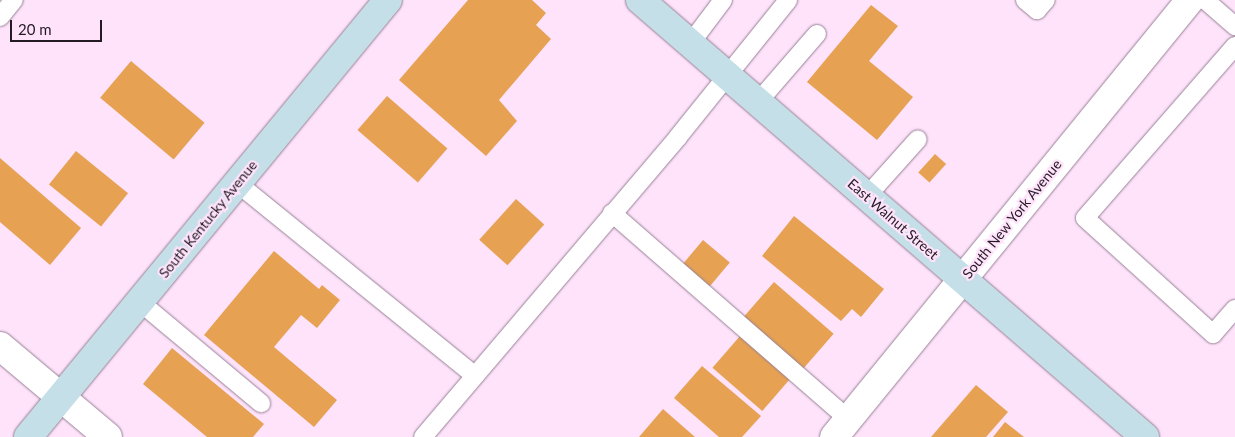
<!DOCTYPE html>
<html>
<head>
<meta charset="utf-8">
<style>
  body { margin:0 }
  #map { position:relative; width:1235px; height:437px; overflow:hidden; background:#fee3fb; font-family:Lato,sans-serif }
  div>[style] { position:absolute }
  .building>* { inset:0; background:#e6a153; transform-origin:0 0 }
  .roads { filter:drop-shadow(0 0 1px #988095) drop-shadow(0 0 1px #988095) }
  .lane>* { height:18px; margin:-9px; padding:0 9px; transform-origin:9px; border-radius:9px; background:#fff }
  .street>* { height:28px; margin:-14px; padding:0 14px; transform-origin:14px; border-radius:14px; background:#fff }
  .secondary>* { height:28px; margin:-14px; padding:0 14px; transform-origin:14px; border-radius:14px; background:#c4dfe7 }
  span { translate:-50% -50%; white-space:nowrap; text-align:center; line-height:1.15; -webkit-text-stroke:4.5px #fee3fb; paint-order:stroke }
  .street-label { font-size:14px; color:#241a23 }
  .scale { position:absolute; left:10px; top:20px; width:92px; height:22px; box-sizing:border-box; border:2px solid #241a23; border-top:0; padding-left:6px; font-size:15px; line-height:18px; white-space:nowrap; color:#241a23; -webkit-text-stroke:4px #fee3fb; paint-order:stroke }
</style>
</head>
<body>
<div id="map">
  <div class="building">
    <div style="clip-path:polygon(468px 0,532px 0,546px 13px,536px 25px,551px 39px,499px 100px,517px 121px,486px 156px,399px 80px)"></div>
    <div style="clip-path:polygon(871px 5px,898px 26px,869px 61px,913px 97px,877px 140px,807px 82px)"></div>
    <div style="left:131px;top:61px;width:96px;height:48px;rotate:40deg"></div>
    <div style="left:387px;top:96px;width:80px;height:45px;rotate:41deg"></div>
    <div style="left:76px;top:151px;width:67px;height:43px;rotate:39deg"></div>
    <div style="left:935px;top:154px;width:15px;height:25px;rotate:42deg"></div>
    <div style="clip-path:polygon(0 158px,81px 228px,50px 265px,0 222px)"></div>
    <div style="left:516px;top:199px;width:38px;height:55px;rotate:42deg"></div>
    <div style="clip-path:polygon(794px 216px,884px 289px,861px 317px,852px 309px,841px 321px,762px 256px)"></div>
    <div style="left:703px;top:240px;width:35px;height:33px;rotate:40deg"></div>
    <div style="clip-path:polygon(274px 251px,319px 289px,322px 285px,340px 300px,317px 328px,301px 315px,274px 347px,337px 400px,314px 427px,204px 335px)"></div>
    <div style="left:774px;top:282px;width:79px;height:48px;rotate:41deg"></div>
    <div style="left:740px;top:336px;width:66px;height:42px;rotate:41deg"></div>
    <div style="clip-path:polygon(172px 348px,264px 424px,253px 437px,207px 437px,143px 384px)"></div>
    <div style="clip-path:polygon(702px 366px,761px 416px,742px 437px,719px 437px,674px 398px)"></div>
    <div style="clip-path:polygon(976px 385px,1008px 412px,986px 437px,931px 437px)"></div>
    <div style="clip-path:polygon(663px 409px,695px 437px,639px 437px)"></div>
    <div style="clip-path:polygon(1005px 422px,1024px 437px,993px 437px)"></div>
  </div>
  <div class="roads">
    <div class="lane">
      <div style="left:1025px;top:0;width:16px;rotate:40deg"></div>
      <div style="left:1037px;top:10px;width:13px;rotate:-48deg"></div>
      <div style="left:1205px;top:0;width:40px;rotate:41deg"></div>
      <div style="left:0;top:17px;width:22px;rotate:-51deg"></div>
      <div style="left:690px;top:44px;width:55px;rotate:-53.1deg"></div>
      <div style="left:1235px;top:46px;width:228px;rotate:131.1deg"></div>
      <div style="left:1085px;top:218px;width:173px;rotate:42.2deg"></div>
      <div style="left:1213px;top:334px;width:33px;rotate:-49deg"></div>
      <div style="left:758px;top:102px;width:90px;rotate:-49.1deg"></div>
      <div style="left:237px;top:183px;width:306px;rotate:39deg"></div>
      <div style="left:867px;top:196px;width:76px;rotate:-48.2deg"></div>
      <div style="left:612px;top:213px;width:313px;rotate:41.1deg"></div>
      <div style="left:140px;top:302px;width:158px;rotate:39.9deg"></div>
      <div style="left:423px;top:437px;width:394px;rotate:-49.6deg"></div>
      <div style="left:678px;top:137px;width:176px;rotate:-51.2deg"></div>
    </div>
    <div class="street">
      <div style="left:0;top:346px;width:141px;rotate:40.1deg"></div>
      <div style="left:834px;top:437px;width:564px;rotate:-50.83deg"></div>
    </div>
    <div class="secondary">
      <div style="left:640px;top:0;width:668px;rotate:40.87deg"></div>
      <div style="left:28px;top:437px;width:566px;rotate:-50.52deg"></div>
    </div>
  </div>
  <div class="street-label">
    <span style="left:208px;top:219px;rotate:-51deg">South Kentucky Avenue</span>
    <span style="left:893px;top:219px;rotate:41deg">East Walnut Street</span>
    <span style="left:1012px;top:219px;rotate:-51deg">South New York Avenue</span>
  </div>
  <div class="scale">20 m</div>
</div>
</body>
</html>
